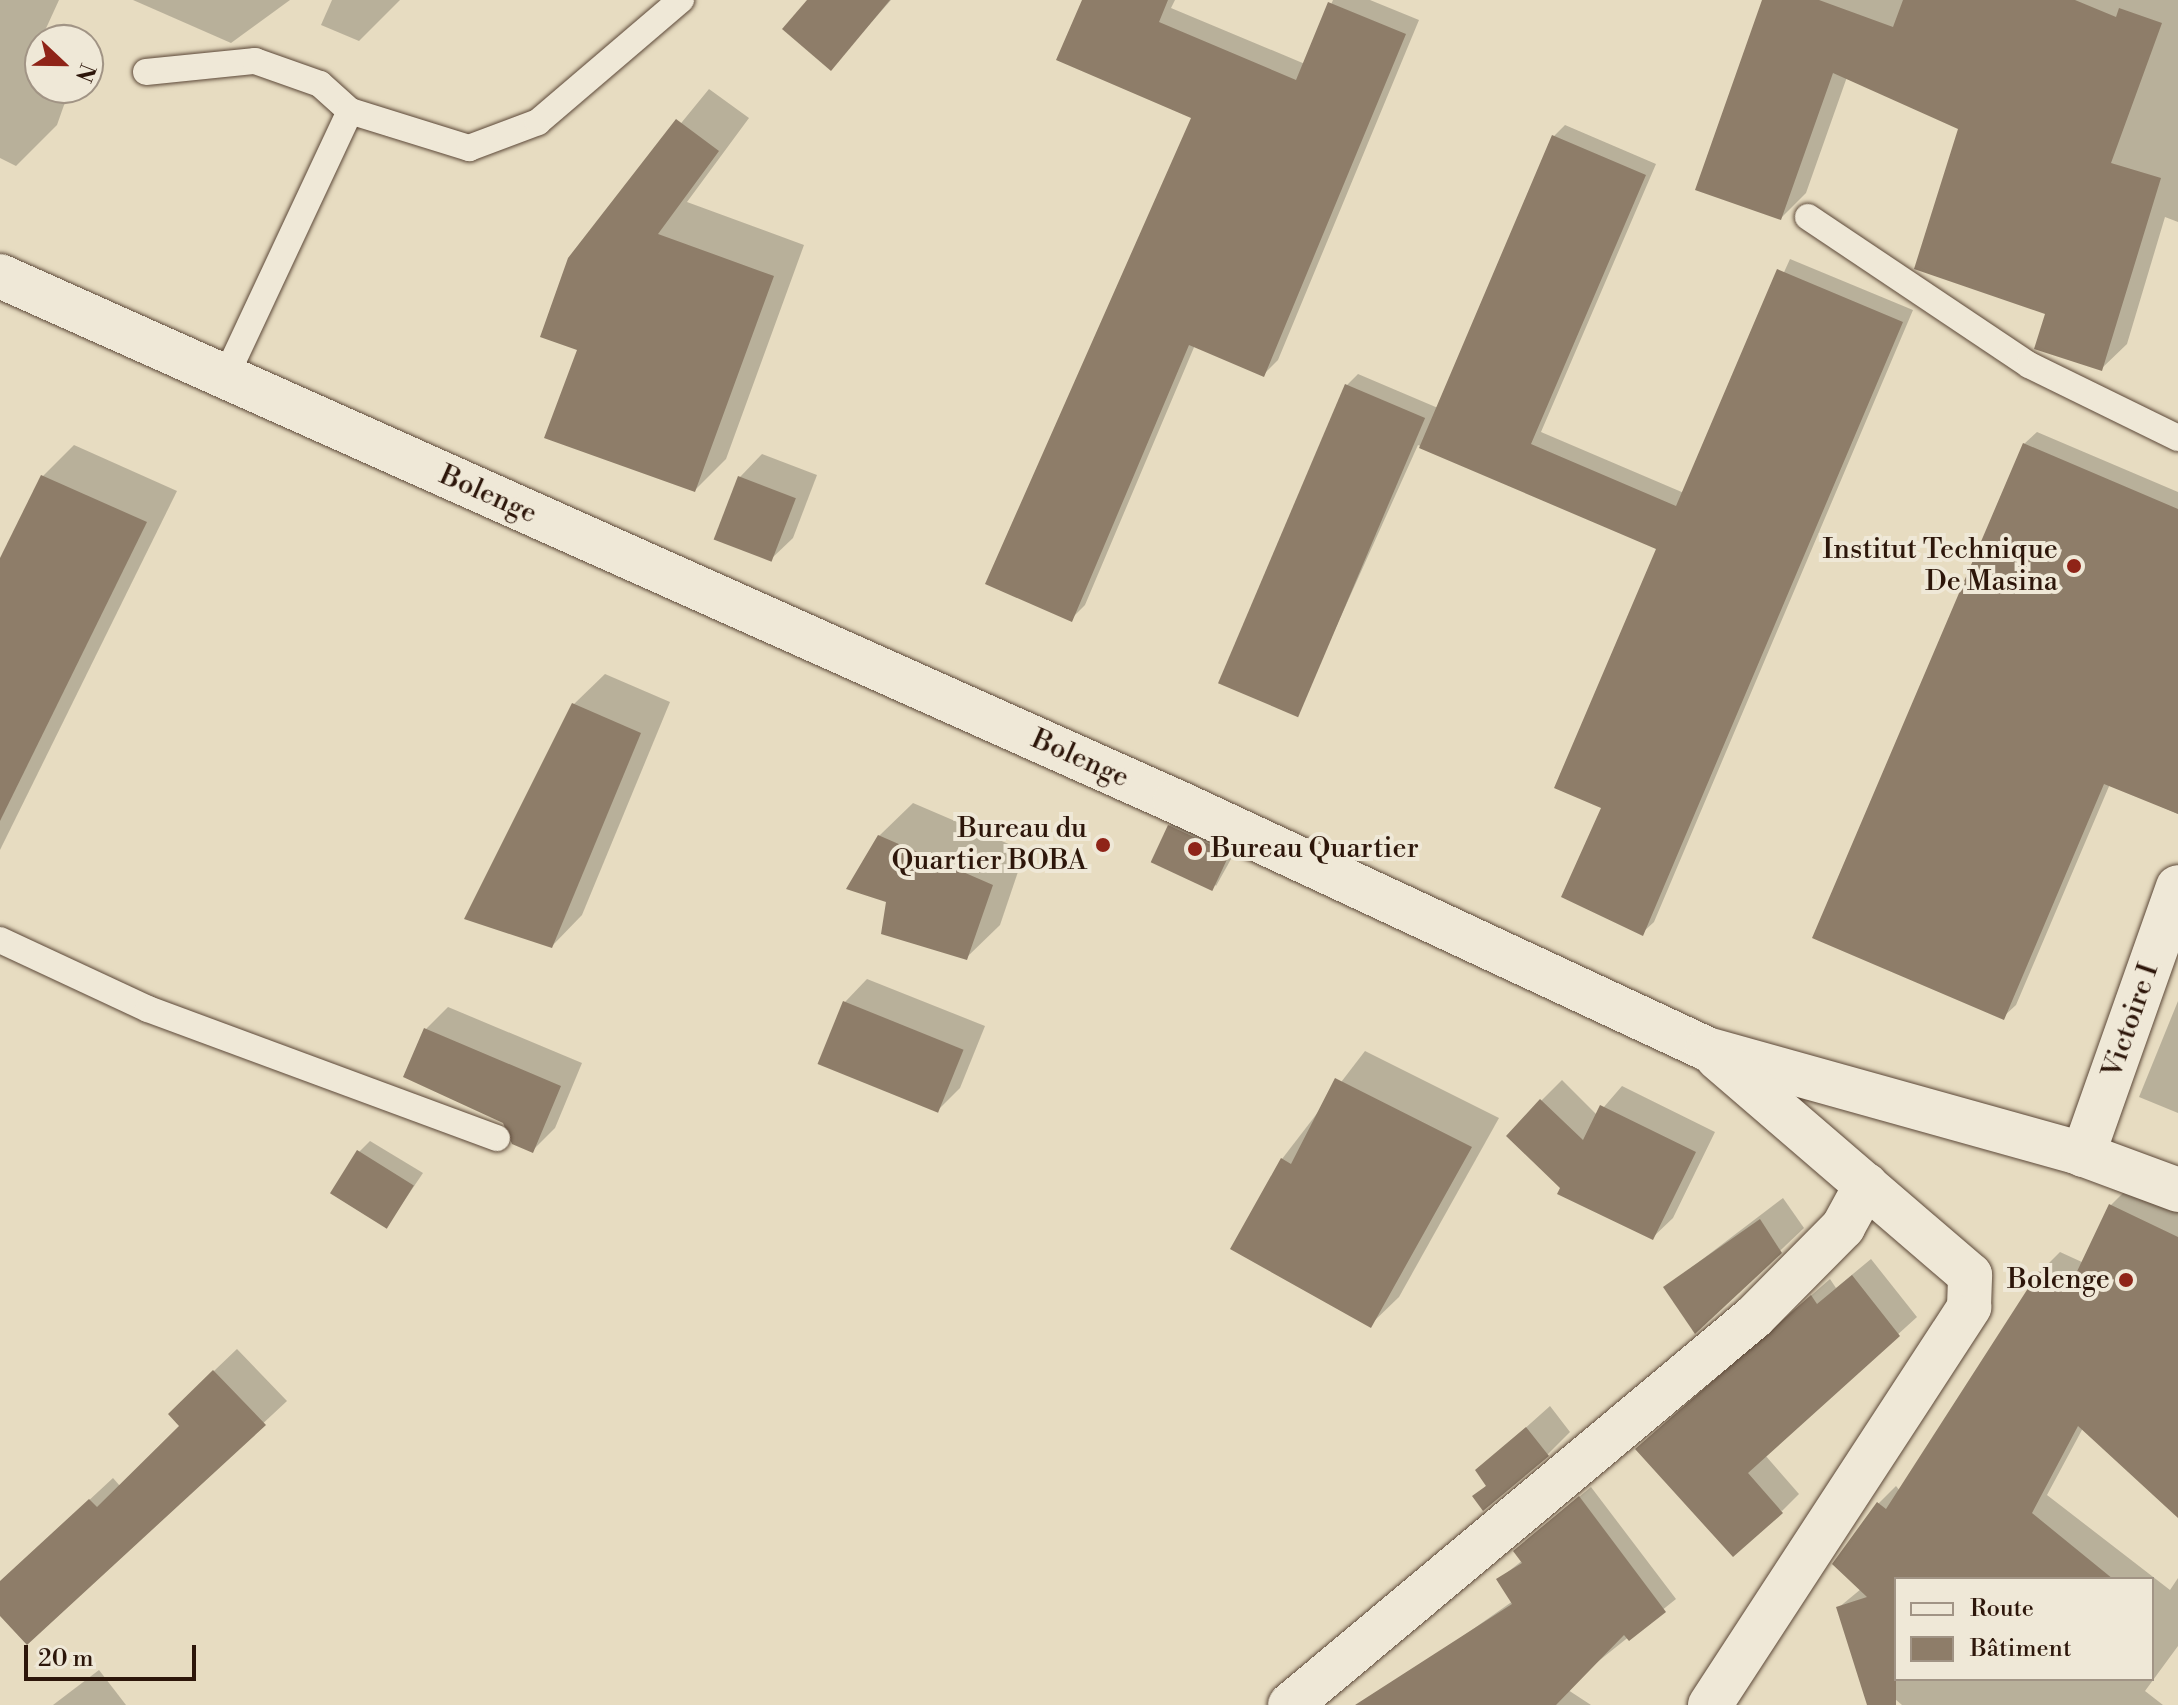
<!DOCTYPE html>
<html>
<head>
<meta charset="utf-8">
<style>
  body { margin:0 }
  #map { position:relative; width:2178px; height:1705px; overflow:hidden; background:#e7dcc1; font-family:"Libre Bodoni",serif }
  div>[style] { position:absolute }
  .shadow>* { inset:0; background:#0003 }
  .building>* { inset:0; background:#8e7d69; transform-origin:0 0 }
  .roads { filter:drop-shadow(0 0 2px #5c4838) drop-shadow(0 0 2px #5c4838) }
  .service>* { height:26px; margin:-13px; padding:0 13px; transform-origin:13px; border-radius:13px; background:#efe8d7 }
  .minor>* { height:44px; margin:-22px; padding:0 22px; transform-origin:22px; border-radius:22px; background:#efe8d7 }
  .dots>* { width:22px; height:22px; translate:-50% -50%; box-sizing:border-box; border:4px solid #efe8d7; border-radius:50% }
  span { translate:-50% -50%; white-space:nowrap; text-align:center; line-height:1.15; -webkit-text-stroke:8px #efe8d7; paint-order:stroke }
  .street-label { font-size:28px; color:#2d160a }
  .poi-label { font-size:28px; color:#2d160a }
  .right { translate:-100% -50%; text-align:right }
  .left { translate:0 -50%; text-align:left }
  .legend { position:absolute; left:1894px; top:1577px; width:260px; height:104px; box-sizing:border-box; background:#efe8d7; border:2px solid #a19485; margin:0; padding:10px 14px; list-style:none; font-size:24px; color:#2d160a }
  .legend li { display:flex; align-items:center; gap:16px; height:40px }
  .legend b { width:40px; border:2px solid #a19485 }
  .north { position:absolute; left:24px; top:24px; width:80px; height:80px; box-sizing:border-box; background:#efe8d7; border:2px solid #a19485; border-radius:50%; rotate:112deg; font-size:22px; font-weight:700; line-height:32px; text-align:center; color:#2d160a }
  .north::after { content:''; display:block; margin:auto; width:28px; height:36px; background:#8f2418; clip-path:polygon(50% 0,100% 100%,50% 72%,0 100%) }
  .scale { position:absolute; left:24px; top:1645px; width:172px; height:36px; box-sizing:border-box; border:4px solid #2d160a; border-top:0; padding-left:10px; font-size:24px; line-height:28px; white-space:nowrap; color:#2d160a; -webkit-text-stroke:6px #efe8d7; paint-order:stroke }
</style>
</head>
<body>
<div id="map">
  <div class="shadow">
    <div style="clip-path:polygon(0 0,59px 0,32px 59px,40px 62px,40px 88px,70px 88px,57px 125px,16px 166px,0 158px)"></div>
    <div style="clip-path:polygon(133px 0,290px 0,231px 43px)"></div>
    <div style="clip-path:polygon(332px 0,400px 0,359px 41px,321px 25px)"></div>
    <div style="clip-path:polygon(809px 0,891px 0,831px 68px)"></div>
    <div style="clip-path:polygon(1084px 0,1175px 0,1171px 8px,1305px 64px,1333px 0,1370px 0,1419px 20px,1278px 360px,1264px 374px,1195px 345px,1085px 605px,1071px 619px,1193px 117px)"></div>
    <div style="clip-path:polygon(1764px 0,2178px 0,2178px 222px,2165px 217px,2127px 344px,2101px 369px,2047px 313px,1961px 128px,1847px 77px,1806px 193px,1781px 218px)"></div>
    <div style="clip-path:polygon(709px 89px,749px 118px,687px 202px,804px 245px,726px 459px,695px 490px,579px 349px,570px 259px)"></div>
    <div style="clip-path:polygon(1565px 125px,1656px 164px,1541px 432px,1684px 493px,1790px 259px,1913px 310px,1654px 922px,1642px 933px,1604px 807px,1658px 548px,1418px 445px,1297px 714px,1347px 385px,1358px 374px,1438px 408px,1554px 136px)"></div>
    <div style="clip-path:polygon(2037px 432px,2178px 492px,2178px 814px,2110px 784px,2016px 1005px,2003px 1017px,2024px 444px)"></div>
    <div style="clip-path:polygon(74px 445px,177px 491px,0 850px,0 563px,43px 476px)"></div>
    <div style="clip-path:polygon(762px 454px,817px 475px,793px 538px,770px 560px,740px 477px)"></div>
    <div style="clip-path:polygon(605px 674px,670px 702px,582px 915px,552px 946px,574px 704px)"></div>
    <div style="clip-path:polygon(913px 803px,1025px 851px,1000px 925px,966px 958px,888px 901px,879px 836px)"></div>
    <div style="clip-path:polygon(1180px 815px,1240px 843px,1216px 886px,1169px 826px)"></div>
    <div style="clip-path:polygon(867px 979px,985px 1026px,960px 1088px,937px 1111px,845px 1002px)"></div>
    <div style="clip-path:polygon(2178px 1001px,2178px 1113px,2139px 1097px)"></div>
    <div style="clip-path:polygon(448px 1007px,582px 1063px,555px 1128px,533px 1150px,425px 1030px)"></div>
    <div style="clip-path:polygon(1365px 1051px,1499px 1118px,1399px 1297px,1370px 1325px,1282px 1159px)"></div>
    <div style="clip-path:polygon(1562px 1080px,1597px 1115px,1622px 1086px,1715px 1132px,1673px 1218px,1652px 1238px,1562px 1187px,1541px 1101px)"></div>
    <div style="clip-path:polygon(370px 1141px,423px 1173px,387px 1226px,359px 1152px)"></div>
    <div style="clip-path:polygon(evenodd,2128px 1188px,2178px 1212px,2178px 1495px,2083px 1428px,2047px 1495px,2170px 1590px,2178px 1578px,2178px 1646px,2145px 1691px,2163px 1705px,1902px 1705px,1875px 1682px,1838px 1608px,1861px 1589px,1834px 1564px,1879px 1503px,1896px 1486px,1900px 1491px,2043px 1269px,2060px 1252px,2084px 1263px,2111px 1205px,2128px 1188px,1896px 1579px,2152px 1579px,2152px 1679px,1896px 1679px,1896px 1579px)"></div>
    <div style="clip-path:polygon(1783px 1198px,1804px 1228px,1696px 1331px,1666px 1287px)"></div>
    <div style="clip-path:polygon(1871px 1259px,1917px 1317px,1765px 1455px,1799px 1494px,1782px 1511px,1655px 1432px,1830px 1279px,1836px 1288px)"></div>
    <div style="clip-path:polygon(237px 1349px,287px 1401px,27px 1643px,0 1613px,0 1583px,113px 1478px,120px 1486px,182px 1425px,193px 1391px)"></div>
    <div style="clip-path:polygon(1550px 1406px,1570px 1432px,1547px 1455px,1475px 1496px,1487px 1485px,1477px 1471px)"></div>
    <div style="clip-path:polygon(1591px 1487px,1676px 1599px,1565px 1688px,1591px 1705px,1499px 1705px,1439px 1653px,1513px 1601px,1499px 1579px,1523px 1560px,1527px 1540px)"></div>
    <div style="clip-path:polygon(99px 1670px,126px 1705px,53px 1705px)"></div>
  </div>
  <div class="building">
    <div style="clip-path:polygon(807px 0,890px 0,831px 71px,782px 29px)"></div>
    <div style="clip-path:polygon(1082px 0,1168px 0,1159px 22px,1296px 80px,1328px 2px,1406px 34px,1264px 377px,1189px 345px,1072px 622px,985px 584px,1191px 118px,1056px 60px)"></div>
    <div style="clip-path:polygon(1762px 0,1819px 0,1893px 27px,1903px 0,2075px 0,2116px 17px,2119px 8px,2162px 23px,2111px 163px,2161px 178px,2102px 371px,2034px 349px,2045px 314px,1914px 269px,1958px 129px,1833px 73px,1781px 220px,1695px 190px)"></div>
    <div style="clip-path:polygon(676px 119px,719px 151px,658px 234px,774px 276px,695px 492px,544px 438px,577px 350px,540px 337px,568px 258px)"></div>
    <div style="clip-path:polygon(1552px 135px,1646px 175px,1531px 444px,1676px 506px,1777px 269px,1903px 322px,1643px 936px,1561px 897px,1601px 808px,1554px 788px,1656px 549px,1419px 448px)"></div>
    <div style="left:1345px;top:384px;width:87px;height:325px;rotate:23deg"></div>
    <div style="clip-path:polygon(2023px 443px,2178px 509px,2178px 814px,2104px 784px,2004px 1020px,1812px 938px)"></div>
    <div style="clip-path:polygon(41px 475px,147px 522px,0 821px,0 558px)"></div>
    <div style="left:738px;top:476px;width:62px;height:68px;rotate:21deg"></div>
    <div style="clip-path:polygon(572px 703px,641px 733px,552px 948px,464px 919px)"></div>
    <div style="left:1168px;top:825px;width:68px;height:41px;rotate:25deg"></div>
    <div style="clip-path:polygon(878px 835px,993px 885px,967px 960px,881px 934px,886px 902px,846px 889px)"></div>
    <div style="left:843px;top:1001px;width:130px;height:68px;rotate:22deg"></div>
    <div style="clip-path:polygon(424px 1028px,561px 1086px,533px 1153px,512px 1144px,503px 1123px,403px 1077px)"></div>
    <div style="clip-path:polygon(1335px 1078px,1472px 1147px,1371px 1328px,1230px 1249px,1281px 1158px,1291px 1164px)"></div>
    <div style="clip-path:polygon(1540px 1099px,1583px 1140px,1600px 1105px,1696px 1152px,1653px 1240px,1557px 1194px,1560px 1188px,1506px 1136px)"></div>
    <div style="left:357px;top:1150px;width:67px;height:51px;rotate:32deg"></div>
    <div style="clip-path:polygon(2109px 1204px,2178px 1237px,2178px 1518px,2078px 1426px,2032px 1513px,2113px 1579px,1896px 1579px,1896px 1705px,1867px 1705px,1836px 1607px,1867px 1597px,1832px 1564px,1877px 1502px,1886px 1509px,2041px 1268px,2072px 1282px)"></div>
    <div style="clip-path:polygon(1760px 1219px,1782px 1253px,1695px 1334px,1663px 1287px)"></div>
    <div style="clip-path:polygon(1852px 1275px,1900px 1336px,1748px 1473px,1783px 1513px,1733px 1557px,1635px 1449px,1811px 1295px,1817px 1304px)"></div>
    <div style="clip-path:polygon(213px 1370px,266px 1425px,27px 1645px,0 1616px,0 1581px,89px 1499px,97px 1507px,179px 1426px,168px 1414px)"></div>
    <div style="clip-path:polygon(1526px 1427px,1549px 1456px,1483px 1511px,1472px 1496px,1486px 1486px,1475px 1470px)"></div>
    <div style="clip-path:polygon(1579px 1496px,1666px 1612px,1629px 1641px,1624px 1635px,1556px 1705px,1355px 1705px,1512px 1604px,1496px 1579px,1522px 1563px,1513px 1551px)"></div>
  </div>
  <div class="roads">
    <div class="service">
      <div style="left:146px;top:72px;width:110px;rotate:-5.8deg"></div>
      <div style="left:255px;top:61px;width:69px;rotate:19.5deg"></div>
      <div style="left:320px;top:84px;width:40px;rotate:42deg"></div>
      <div style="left:350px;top:111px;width:295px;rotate:115.1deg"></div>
      <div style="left:350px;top:111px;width:125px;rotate:17.3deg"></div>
      <div style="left:469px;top:148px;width:74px;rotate:-20.6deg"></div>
      <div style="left:538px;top:122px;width:188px;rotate:-40.5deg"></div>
      <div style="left:1808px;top:217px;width:266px;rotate:33.8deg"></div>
      <div style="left:2029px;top:365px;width:166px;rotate:26.1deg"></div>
      <div style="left:0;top:940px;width:163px;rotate:25deg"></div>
      <div style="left:148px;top:1009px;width:372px;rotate:20.3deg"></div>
    </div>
    <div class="minor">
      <div style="left:0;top:276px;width:1287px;rotate:24.08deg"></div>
      <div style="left:1175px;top:801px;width:587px;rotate:24.99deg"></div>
      <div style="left:1707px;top:1049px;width:383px;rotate:15.6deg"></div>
      <div style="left:2076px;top:1152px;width:109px;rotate:20.4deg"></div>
      <div style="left:2083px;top:1155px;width:284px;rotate:-70.5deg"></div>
      <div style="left:1290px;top:1705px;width:605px;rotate:-39.9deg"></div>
      <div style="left:1754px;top:1317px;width:127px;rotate:-45.3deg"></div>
      <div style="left:1843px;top:1227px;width:48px;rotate:-61.3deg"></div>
      <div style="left:1710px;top:1705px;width:475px;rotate:-56.9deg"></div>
      <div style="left:1969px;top:1307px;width:32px;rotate:-88deg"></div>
      <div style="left:1970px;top:1275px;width:333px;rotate:-139.3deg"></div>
    </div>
  </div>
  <div class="dots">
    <div style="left:2074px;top:566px;background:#8f2418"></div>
    <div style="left:1103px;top:845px;background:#8f2418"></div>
    <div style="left:1195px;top:849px;background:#8f2418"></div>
    <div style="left:2126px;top:1280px;background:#8f2418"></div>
  </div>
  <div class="street-label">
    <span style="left:488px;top:495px;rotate:24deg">Bolenge</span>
    <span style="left:1080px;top:759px;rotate:24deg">Bolenge</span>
    <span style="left:2131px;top:1021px;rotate:-71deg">Victoire I</span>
  </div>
  <div class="poi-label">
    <span class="right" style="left:2058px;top:566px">Institut Technique<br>De Masina</span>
    <span class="right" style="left:1087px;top:845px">Bureau du<br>Quartier BOBA</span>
    <span class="left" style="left:1211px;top:849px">Bureau Quartier</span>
    <span class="right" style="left:2110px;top:1280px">Bolenge</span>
  </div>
  <ul class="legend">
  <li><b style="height:10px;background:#efe8d7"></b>Route</li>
  <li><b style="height:22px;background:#8e7d69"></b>Bâtiment</li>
  </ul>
  <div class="north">N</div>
  <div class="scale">20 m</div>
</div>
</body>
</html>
